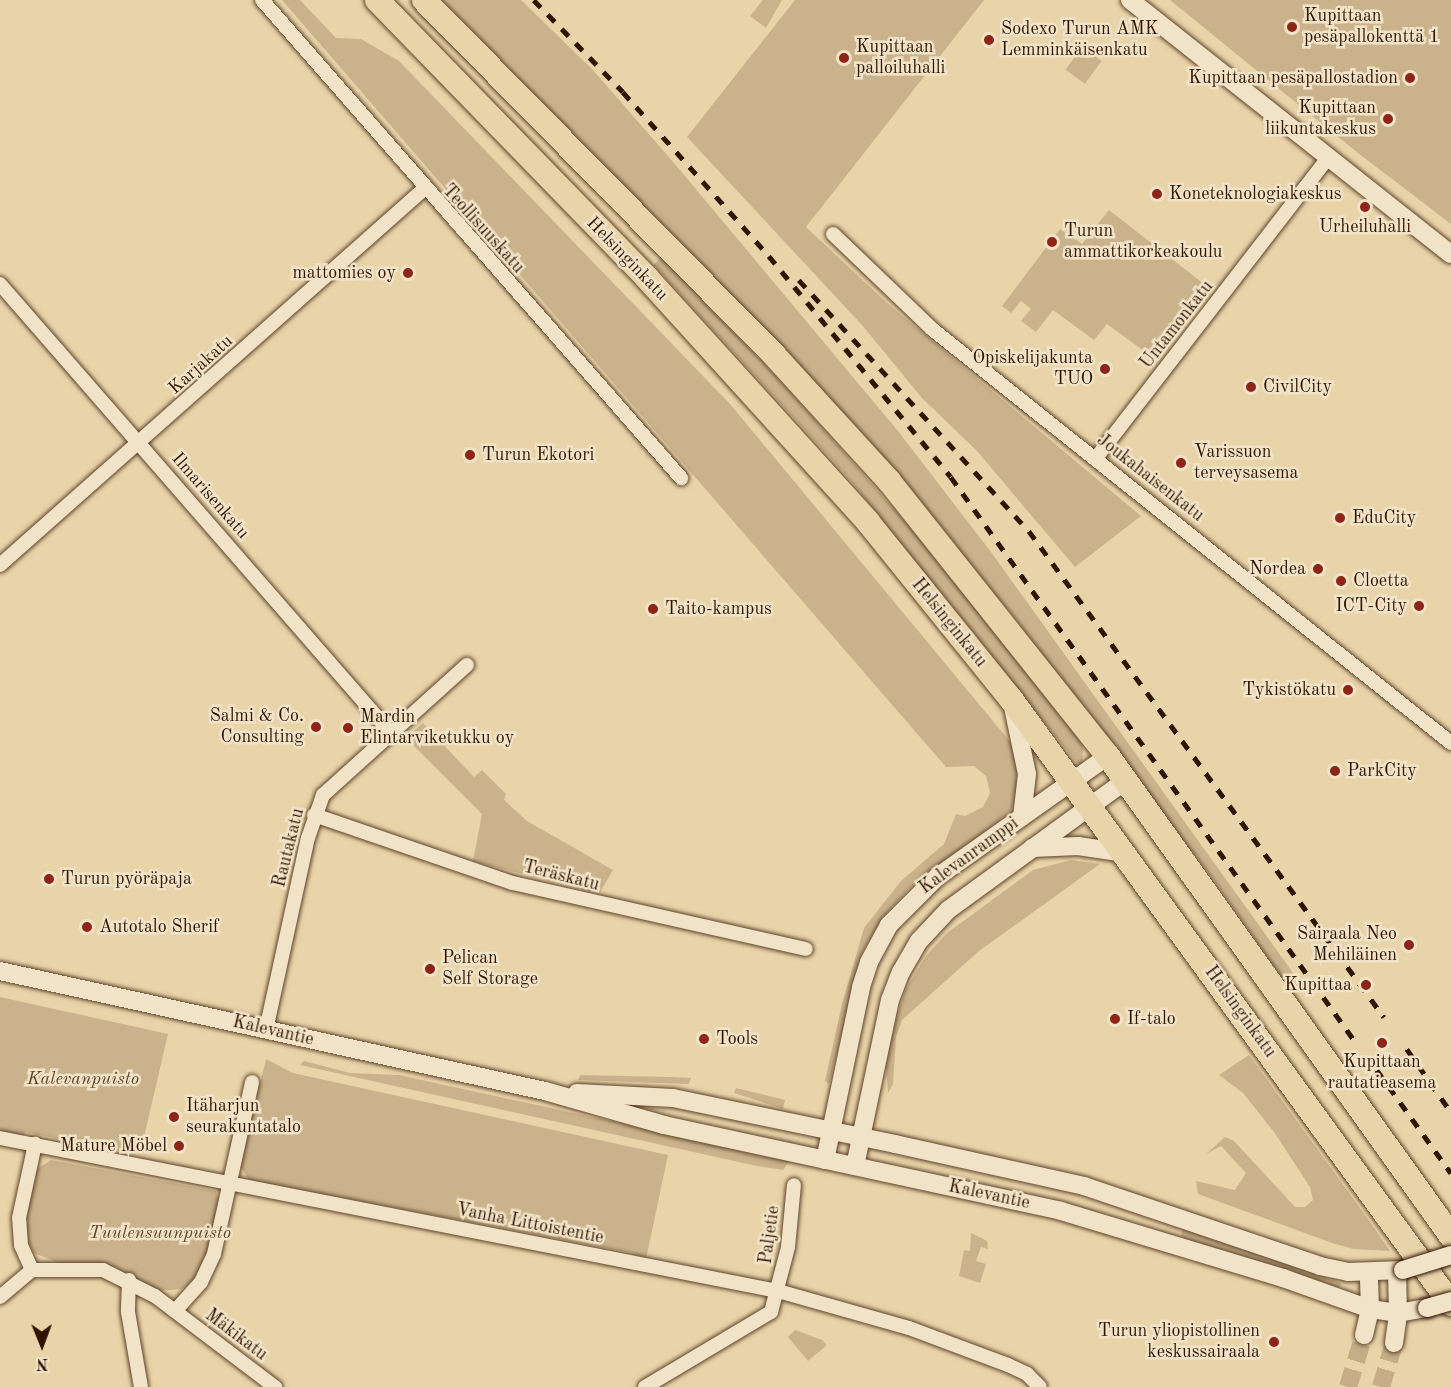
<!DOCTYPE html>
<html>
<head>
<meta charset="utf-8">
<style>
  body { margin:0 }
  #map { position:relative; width:1451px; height:1387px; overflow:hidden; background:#e9d4a9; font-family:"Old Standard TT",serif }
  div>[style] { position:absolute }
  .green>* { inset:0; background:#cab38c; transform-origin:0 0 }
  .secondary-tunnel>* { height:18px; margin-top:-9px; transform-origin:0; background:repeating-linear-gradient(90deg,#c4ad87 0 18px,transparent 0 27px) }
  .roads { filter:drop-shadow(0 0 2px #5f432b) drop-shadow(0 0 2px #5f432b) }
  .street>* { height:14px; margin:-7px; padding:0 7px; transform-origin:7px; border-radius:7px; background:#f1e3c7 }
  .secondary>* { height:18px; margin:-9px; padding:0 9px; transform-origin:9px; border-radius:9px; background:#f1e3c7 }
  .highway>* { height:24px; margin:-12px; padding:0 12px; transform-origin:12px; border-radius:12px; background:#e9d4a9 }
  .rail>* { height:4.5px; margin-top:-2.25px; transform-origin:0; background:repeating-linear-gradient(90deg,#311301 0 10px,transparent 0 20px) }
  .bridges { filter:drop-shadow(0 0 2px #311301) drop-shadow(0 0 2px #311301) }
  .secondary-bridge>* { height:18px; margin:-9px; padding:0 9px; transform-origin:9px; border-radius:9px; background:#f1e3c7 }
  .dots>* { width:16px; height:16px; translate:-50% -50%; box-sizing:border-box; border:3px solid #f1e3c7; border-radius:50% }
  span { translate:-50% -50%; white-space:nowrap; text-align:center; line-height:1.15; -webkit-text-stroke:5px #f1e3c7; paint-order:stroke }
  .poi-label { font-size:18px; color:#311301 }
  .left { translate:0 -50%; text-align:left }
  .right { translate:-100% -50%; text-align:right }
  .street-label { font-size:18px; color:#311301 }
  .park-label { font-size:18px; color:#5f432b; font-style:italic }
  .north { position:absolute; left:12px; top:1315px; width:60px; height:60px; -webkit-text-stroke:4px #f1e3c7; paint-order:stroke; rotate:179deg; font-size:16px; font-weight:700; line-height:24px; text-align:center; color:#311301 }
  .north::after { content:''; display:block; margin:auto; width:21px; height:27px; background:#311301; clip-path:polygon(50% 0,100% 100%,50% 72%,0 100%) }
</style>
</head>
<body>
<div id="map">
  <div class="green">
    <div style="clip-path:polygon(282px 0,300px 0,336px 38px,361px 39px,399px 61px,730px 404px,1012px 744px,1021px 772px,1016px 802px,1010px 812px,909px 888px,883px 917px,862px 952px,829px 1084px,825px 1081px,842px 1004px,864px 928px,901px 881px,944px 844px,956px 814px,965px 816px,983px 807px,990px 793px,986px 776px,974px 766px,946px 767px)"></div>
    <div style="clip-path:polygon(442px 0,521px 0,592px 69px,674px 163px,898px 431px,991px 552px,1301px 984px,1291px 991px,1214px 880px,1014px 617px,895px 474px,734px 297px)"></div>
    <div style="clip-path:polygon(763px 0,782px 0,766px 28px,750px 16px)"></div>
    <div style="clip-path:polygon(795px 0,984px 0,806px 227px,887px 303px,1141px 516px,1075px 567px,977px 451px,922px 398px,862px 325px,687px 137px)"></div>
    <div style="clip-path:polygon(1170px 0,1451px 0,1451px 224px,1358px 153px)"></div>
    <div style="left:1082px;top:47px;width:24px;height:28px;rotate:36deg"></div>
    <div style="clip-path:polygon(1109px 210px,1204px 284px,1148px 354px,1107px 324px,1094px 340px,1053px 310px,1036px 332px,1021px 321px,1031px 309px,1021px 301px,1011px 313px,1002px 306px,1060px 229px,1082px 244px)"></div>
    <div style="clip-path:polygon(661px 257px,776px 376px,947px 569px,1077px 734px,1083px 749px,1082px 769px,847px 476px,654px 265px)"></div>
    <div style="clip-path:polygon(423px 723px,474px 777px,482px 770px,506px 794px,504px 800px,527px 821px,613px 870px,599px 894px,473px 861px,482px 814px,406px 738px)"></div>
    <div style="clip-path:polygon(1071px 860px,1100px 864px,979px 951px,902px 1020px,896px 1037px,893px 1084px,888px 1093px,886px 1066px,892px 1032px,906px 989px,926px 956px,947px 933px,1033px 870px)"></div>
    <div style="clip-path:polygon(0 997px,168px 1034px,141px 1150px,135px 1154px,25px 1132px,23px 1137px,0 1133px)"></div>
    <div style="clip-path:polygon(1249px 1055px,1365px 1215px,1390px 1251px,1353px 1249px,1332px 1243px,1198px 1194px,1196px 1181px,1235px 1190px,1246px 1173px,1221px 1146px,1206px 1154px,1225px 1137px,1234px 1141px,1295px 1207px,1305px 1207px,1313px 1200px,1310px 1187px,1274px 1132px,1243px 1093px,1219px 1075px)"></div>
    <div style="clip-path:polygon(266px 1059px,293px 1073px,668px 1155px,646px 1259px,633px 1253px,249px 1180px,240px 1166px)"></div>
    <div style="clip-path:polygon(304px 1061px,350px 1073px,399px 1075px,790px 1160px,783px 1170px,757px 1166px,300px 1065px)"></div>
    <div style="clip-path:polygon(580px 1075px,671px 1077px,691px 1078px,689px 1084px,578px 1080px)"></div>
    <div style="clip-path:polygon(736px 1088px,785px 1100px,783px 1109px,734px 1093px)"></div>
    <div style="clip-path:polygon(51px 1160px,216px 1191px,219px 1203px,206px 1258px,195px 1279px,181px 1289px,159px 1291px,116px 1268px,97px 1263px,59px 1263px,34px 1253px,25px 1238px,25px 1221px,35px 1170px)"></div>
    <div style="clip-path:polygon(1183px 1228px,1341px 1283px,1339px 1288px,1187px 1240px,1181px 1236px)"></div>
    <div style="clip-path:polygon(971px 1233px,987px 1241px,988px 1249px,981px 1247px,976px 1261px,986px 1264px,980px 1283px,959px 1276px,964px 1250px,970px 1251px)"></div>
    <div style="clip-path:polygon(795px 1330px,822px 1340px,827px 1345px,808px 1361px,788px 1337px)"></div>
  </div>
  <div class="secondary-tunnel">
    <div style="left:1348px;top:1387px;width:54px;rotate:-72.9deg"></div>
    <div style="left:1381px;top:1387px;width:46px;rotate:-73.5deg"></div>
  </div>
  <div class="roads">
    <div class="street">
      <div style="left:262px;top:0;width:636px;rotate:48.76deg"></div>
      <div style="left:833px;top:234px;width:137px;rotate:43.8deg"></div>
      <div style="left:932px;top:329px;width:664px;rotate:38.58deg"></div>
      <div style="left:0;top:284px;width:594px;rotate:48.96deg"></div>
      <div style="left:1096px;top:458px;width:381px;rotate:-52.3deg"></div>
      <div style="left:0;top:565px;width:567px;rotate:-41.57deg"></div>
      <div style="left:314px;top:815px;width:210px;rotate:18.9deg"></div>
      <div style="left:513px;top:883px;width:300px;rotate:12.7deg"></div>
      <div style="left:266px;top:1030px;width:197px;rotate:-77.7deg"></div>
      <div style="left:308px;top:838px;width:46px;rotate:-70.8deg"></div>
      <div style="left:323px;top:795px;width:194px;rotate:-42.1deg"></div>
      <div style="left:0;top:1138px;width:793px;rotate:11.13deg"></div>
      <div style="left:778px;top:1291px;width:136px;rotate:15.8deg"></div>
      <div style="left:909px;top:1328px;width:106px;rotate:20.5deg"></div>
      <div style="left:1008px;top:1365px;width:21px;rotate:25deg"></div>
      <div style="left:1027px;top:1374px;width:18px;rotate:45deg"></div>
      <div style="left:32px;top:1270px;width:27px;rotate:-114deg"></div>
      <div style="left:21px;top:1245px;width:27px;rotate:-94deg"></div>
      <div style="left:19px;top:1218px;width:76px;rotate:-77.8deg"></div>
      <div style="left:129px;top:1280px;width:32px;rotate:92deg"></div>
      <div style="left:128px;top:1312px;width:76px;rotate:80.2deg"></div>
      <div style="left:0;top:1297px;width:42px;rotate:-40.2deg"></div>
      <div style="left:32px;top:1270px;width:71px"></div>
      <div style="left:103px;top:1270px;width:58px;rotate:26.6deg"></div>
      <div style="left:155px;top:1296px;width:151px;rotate:37.2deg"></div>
      <div style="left:175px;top:1311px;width:39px;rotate:-48deg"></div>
      <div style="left:201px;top:1282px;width:31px;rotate:-65deg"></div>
      <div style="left:214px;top:1254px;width:176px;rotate:-77.5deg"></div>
      <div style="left:645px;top:1387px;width:147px;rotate:-30.8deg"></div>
      <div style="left:771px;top:1312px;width:67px;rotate:-75.3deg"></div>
      <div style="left:788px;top:1247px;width:62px;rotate:-84.5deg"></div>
    </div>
    <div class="secondary">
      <div style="left:1130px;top:0;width:409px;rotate:38.4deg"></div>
      <div style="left:1013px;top:707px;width:68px;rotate:78.2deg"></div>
      <div style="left:1027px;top:774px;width:43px;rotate:96.6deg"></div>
      <div style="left:1032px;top:848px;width:46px;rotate:-2.5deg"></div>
      <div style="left:1078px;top:846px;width:48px;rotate:8.5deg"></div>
      <div style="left:0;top:971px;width:558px;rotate:12.42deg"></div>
      <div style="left:545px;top:1091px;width:124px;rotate:15.9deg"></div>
      <div style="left:664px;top:1125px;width:406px;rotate:12.2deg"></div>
      <div style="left:1061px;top:1211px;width:232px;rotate:16.8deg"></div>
      <div style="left:1283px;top:1278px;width:92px;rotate:19.6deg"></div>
      <div style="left:1370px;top:1309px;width:28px;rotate:8deg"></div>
      <div style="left:1398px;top:1313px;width:29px;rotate:-10deg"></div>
      <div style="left:577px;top:1093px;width:96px;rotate:3deg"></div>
      <div style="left:673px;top:1098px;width:227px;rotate:11.7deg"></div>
      <div style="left:895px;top:1144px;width:194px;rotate:12.5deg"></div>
      <div style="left:1084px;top:1186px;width:249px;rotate:18.7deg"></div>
      <div style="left:1320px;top:1266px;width:29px;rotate:12deg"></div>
      <div style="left:1348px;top:1272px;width:55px;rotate:-2.1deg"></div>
      <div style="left:825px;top:1160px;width:177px;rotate:-78.2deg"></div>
      <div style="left:861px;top:987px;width:26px;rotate:-72deg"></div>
      <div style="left:869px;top:962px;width:42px;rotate:-61.6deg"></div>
      <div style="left:889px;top:925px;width:68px;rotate:-45deg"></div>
      <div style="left:937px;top:877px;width:209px;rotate:-35.3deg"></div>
      <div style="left:855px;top:1166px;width:170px;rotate:-78.1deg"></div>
      <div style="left:890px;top:1000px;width:30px;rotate:-69deg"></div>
      <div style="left:901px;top:972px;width:36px;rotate:-60deg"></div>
      <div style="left:919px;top:941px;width:42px;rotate:-46.9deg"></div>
      <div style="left:948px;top:910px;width:220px;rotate:-36.1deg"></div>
      <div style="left:1364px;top:1335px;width:27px;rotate:-77deg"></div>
      <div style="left:1370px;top:1309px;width:36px;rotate:-92deg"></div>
      <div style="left:1394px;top:1343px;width:30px;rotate:-82deg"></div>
      <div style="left:1398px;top:1313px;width:42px;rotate:-91.4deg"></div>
    </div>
    <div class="highway">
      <div style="left:377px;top:0;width:388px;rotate:45.8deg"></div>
      <div style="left:647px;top:278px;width:329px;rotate:47.8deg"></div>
      <div style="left:868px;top:522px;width:228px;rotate:51.1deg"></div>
      <div style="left:1011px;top:699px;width:748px;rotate:53.97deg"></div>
      <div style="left:424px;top:0;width:499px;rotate:45.4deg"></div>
      <div style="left:774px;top:355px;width:171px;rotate:47.6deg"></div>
      <div style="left:889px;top:481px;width:352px;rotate:51.5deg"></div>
      <div style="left:1108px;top:756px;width:590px;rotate:54.45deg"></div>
    </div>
  </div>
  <div class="rail">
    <div style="left:534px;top:0;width:128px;rotate:45.9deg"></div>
    <div style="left:623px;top:92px;width:220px;rotate:48.3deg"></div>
    <div style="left:769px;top:256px;width:286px;rotate:50.5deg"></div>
    <div style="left:951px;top:477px;width:692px;rotate:54.4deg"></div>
    <div style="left:799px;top:280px;width:340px;rotate:47.5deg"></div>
    <div style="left:1029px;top:531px;width:602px;rotate:53.85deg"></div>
    <div style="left:1407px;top:1049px;width:77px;rotate:55.1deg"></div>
    <div style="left:1377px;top:1070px;width:127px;rotate:54.3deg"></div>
  </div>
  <div class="bridges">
    <div class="secondary-bridge">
      <div style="left:1403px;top:1270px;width:50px;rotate:-17.4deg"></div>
      <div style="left:1427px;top:1308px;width:25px;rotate:-16deg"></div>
    </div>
  </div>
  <div class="dots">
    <div style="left:1292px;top:27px;background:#8f2418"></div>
    <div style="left:989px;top:40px;background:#8f2418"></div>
    <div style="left:844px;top:58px;background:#8f2418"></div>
    <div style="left:1410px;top:78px;background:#8f2418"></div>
    <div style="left:1388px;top:119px;background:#8f2418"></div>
    <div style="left:1157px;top:194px;background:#8f2418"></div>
    <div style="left:1365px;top:207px;background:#8f2418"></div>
    <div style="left:1052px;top:242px;background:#8f2418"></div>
    <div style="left:408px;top:273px;background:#8f2418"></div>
    <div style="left:1105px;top:369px;background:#8f2418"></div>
    <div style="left:1251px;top:387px;background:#8f2418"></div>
    <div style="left:470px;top:455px;background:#8f2418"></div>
    <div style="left:1181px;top:463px;background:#8f2418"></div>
    <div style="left:1340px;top:518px;background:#8f2418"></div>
    <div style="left:1318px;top:569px;background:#8f2418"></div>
    <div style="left:1341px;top:581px;background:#8f2418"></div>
    <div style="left:1419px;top:606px;background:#8f2418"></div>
    <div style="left:653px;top:609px;background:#8f2418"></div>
    <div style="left:1348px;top:690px;background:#8f2418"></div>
    <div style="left:316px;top:727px;background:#8f2418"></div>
    <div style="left:348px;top:728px;background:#8f2418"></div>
    <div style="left:1335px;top:771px;background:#8f2418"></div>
    <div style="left:49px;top:879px;background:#8f2418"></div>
    <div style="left:87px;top:927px;background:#8f2418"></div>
    <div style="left:1409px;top:945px;background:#8f2418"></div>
    <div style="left:430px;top:969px;background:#8f2418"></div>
    <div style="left:1366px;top:985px;background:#8f2418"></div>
    <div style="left:1115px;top:1019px;background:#8f2418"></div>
    <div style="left:704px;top:1039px;background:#8f2418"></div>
    <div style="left:1382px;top:1043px;background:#8f2418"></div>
    <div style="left:174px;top:1117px;background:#8f2418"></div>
    <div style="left:179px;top:1146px;background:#8f2418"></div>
    <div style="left:1274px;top:1342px;background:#8f2418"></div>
  </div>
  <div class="poi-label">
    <span class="left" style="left:1304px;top:27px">Kupittaan<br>pesäpallokenttä 1</span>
    <span class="left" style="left:1001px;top:40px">Sodexo Turun AMK<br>Lemminkäisenkatu</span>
    <span class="left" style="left:856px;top:58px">Kupittaan<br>palloiluhalli</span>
    <span class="right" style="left:1398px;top:78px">Kupittaan pesäpallostadion</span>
    <span class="right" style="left:1376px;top:119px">Kupittaan<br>liikuntakeskus</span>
    <span class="left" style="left:1169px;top:194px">Koneteknologiakeskus</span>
    <span style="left:1365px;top:227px">Urheiluhalli</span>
    <span class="left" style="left:1064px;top:242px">Turun<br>ammattikorkeakoulu</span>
    <span class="right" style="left:396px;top:273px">mattomies oy</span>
    <span class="right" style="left:1093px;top:369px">Opiskelijakunta<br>TUO</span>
    <span class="left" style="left:1263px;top:387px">CivilCity</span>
    <span class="left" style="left:1194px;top:463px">Varissuon<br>terveysasema</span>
    <span class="left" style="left:482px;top:455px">Turun Ekotori</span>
    <span class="left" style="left:1352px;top:518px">EduCity</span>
    <span class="right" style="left:1306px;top:569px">Nordea</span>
    <span class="left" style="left:1353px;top:581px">Cloetta</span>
    <span class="right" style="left:1407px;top:606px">ICT-City</span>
    <span class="left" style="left:665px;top:609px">Taito-kampus</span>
    <span class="right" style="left:1336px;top:690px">Tykistökatu</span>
    <span class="right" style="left:304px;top:727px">Salmi &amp; Co.<br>Consulting</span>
    <span class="left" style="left:360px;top:728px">Mardin<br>Elintarviketukku oy</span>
    <span class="left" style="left:1347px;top:771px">ParkCity</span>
    <span class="left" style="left:61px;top:879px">Turun pyöräpaja</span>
    <span class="left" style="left:99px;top:927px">Autotalo Sherif</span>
    <span class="right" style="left:1397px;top:945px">Sairaala Neo<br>Mehiläinen</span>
    <span class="left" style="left:442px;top:969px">Pelican<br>Self Storage</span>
    <span class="right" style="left:1352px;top:985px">Kupittaa</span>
    <span class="left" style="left:1127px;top:1019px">If-talo</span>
    <span class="left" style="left:716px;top:1039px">Tools</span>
    <span style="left:1382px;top:1073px">Kupittaan<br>rautatieasema</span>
    <span class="left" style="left:186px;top:1117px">Itäharjun<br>seurakuntatalo</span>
    <span class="right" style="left:167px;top:1146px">Mature Möbel</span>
    <span class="right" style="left:1260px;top:1342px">Turun yliopistollinen<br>keskussairaala</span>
  </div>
  <div class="street-label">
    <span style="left:483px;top:229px;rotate:48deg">Teollisuuskatu</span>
    <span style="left:627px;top:259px;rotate:46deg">Helsinginkatu</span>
    <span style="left:1177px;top:325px;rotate:-52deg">Untamonkatu</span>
    <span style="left:201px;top:365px;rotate:-42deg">Karjakatu</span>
    <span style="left:1150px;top:478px;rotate:38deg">Joukahaisenkatu</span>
    <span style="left:210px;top:496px;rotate:49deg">Ilmarisenkatu</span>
    <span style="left:949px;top:623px;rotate:51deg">Helsinginkatu</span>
    <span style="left:289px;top:848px;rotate:-76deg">Rautakatu</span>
    <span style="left:969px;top:856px;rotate:-36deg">Kalevanramppi</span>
    <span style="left:561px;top:876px;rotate:14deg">Teräskatu</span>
    <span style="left:1240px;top:1012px;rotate:54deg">Helsinginkatu</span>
    <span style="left:273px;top:1031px;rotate:13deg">Kalevantie</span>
    <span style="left:989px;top:1195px;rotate:12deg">Kalevantie</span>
    <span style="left:530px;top:1224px;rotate:11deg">Vanha Littoistentie</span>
    <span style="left:770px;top:1235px;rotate:-82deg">Paljetie</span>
    <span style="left:236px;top:1335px;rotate:37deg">Mäkikatu</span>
  </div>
  <div class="park-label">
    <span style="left:83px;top:1079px">Kalevanpuisto</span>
    <span style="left:160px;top:1233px">Tuulensuunpuisto</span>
  </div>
  <div class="north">N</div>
</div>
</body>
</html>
